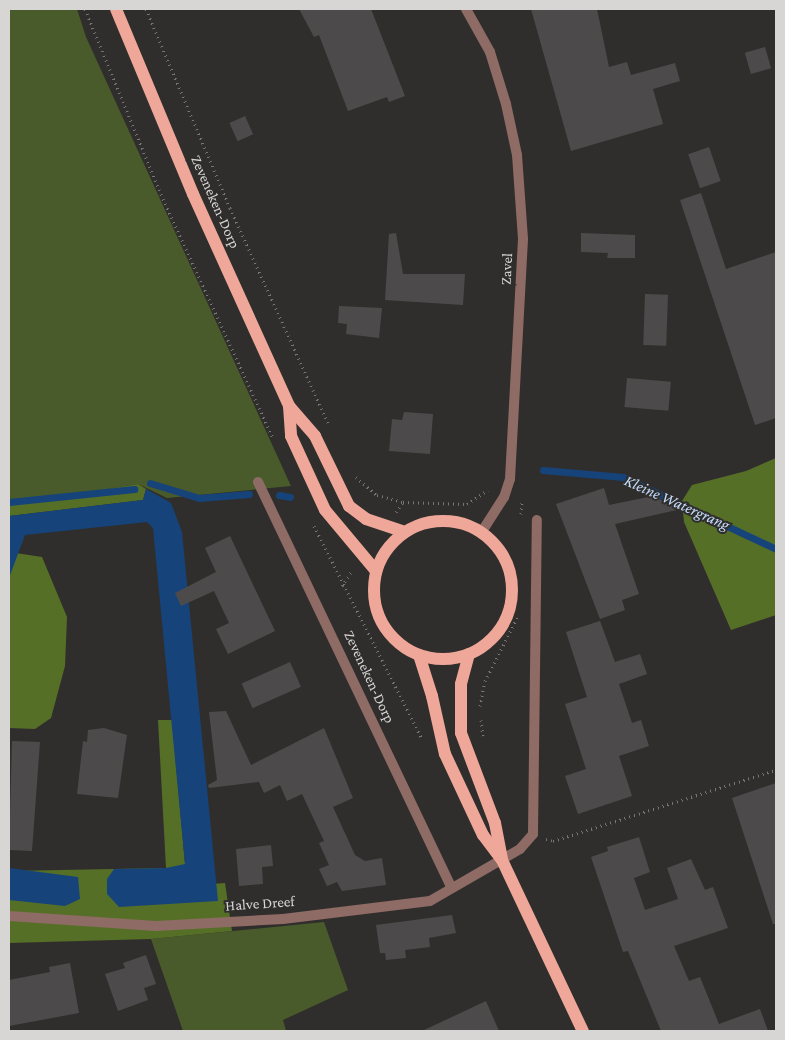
<!DOCTYPE html>
<html>
<head>
<meta charset="utf-8">
<style>
  body { margin:0 }
  #map { position:relative; width:785px; height:1040px; overflow:hidden; background:#302e2c; font-family:"Crimson Pro",serif }
  div>[style] { position:absolute }
  .green>* { inset:0; background:#495a2b }
  .forest>* { inset:0; background:#566f27 }
  .water>* { inset:0; background:#16447a }
  .stream>* { height:7px; margin:-3.5px; padding:0 3.5px; transform-origin:3.5px; border-radius:3.5px; background:#16447a }
  .building>* { inset:0; background:#4d4a4b; transform-origin:0 0 }
  .path>* { height:3px; margin-top:-1.5px; transform-origin:0; background:repeating-linear-gradient(90deg,#787675 0 1px,transparent 0 5px) }
  .minor>* { height:10px; margin:-5px; padding:0 5px; transform-origin:5px; border-radius:5px; background:#8e6b64 }
  .primary>* { height:12px; margin:-6px; padding:0 6px; transform-origin:6px; border-radius:6px; background:#eea798 }
  .primary>.ring { margin:-6px; padding:0; box-sizing:content-box; background:none; border:12px solid #eea798; border-radius:50% }
  span { translate:-50% -50%; white-space:nowrap; text-align:center; line-height:1.15; -webkit-text-stroke:4px #302e2c; paint-order:stroke }
  .street-label { font-size:15px; color:#d7d6d5 }
  .water-label { font-size:16px; color:#c2dcfc; font-style:italic }
  .frame { position:absolute; inset:0; border:10px solid #d7d6d5; pointer-events:none }
</style>
</head>
<body>
<div id="map">
  <div class="green">
    <div style="clip-path:polygon(9px 9px,77px 9px,86px 37px,291px 486px,167px 498px,138px 484px,9px 505px)"></div>
    <div style="clip-path:polygon(324px 922px,348px 990px,283px 1020px,286px 1031px,183px 1031px,151px 939px)"></div>
  </div>
  <div class="forest">
    <div style="clip-path:polygon(776px 458px,776px 615px,731px 630px,684px 522px,682px 501px,692px 485px,746px 471px)"></div>
    <div style="clip-path:polygon(138px 484px,146px 489px,143px 500px,9px 516px,9px 505px)"></div>
    <div style="clip-path:polygon(9px 552px,42px 557px,67px 617px,65px 666px,51px 718px,35px 729px,9px 728px)"></div>
    <div style="clip-path:polygon(158px 720px,172px 720px,187px 886px,225px 883px,232px 931px,151px 939px,9px 943px,9px 871px,166px 868px)"></div>
  </div>
  <div class="water">
    <div style="clip-path:polygon(146px 489px,171px 503px,182px 532px,218px 901px,119px 907px,107px 894px,107px 879px,114px 869px,166px 868px,185px 864px,153px 528px,147px 522px,25px 535px,9px 578px,9px 516px,143px 500px)"></div>
    <div style="clip-path:polygon(9px 868px,78px 877px,80px 899px,65px 906px,9px 900px)"></div>
  </div>
  <div class="stream">
    <div style="left:543px;top:470px;width:80px;rotate:5deg"></div>
    <div style="left:623px;top:477px;width:169px;rotate:25.2deg"></div>
    <div style="left:150px;top:483px;width:51px;rotate:17deg"></div>
    <div style="left:199px;top:498px;width:50px;rotate:-4.6deg"></div>
    <div style="left:279px;top:495px;width:11px;rotate:10deg"></div>
    <div style="left:9px;top:502px;width:126px;rotate:-5.9deg"></div>
  </div>
  <div class="building">
    <div style="clip-path:polygon(299px 9px,371px 9px,405px 96px,389px 102px,387px 97px,348px 111px,319px 35px,314px 37px)"></div>
    <div style="clip-path:polygon(531px 9px,597px 9px,609px 67px,627px 62px,631px 75px,675px 63px,680px 81px,653px 89px,663px 124px,571px 151px)"></div>
    <div style="left:765px;top:47px;width:22px;height:21px;rotate:74deg"></div>
    <div style="left:245px;top:116px;width:20px;height:17px;rotate:66deg"></div>
    <div style="left:709px;top:147px;width:36px;height:22px;rotate:71deg"></div>
    <div style="clip-path:polygon(701px 193px,726px 269px,776px 252px,776px 418px,755px 425px,680px 200px)"></div>
    <div style="clip-path:polygon(396px 233px,403px 274px,465px 274px,463px 305px,385px 300px,389px 234px)"></div>
    <div style="clip-path:polygon(581px 233px,635px 235px,635px 258px,607px 258px,608px 253px,581px 252px)"></div>
    <div style="left:645px;top:294px;width:23px;height:51px;rotate:2deg"></div>
    <div style="clip-path:polygon(339px 306px,382px 308px,379px 338px,346px 334px,347px 324px,338px 323px)"></div>
    <div style="left:627px;top:378px;width:44px;height:29px;rotate:5deg"></div>
    <div style="clip-path:polygon(404px 412px,433px 414px,430px 454px,389px 451px,392px 419px,402px 420px)"></div>
    <div style="clip-path:polygon(604px 488px,609px 505px,653px 496px,681px 509px,615px 524px,639px 594px,622px 600px,625px 610px,600px 619px,556px 504px)"></div>
    <div style="clip-path:polygon(230px 536px,275px 631px,228px 654px,216px 629px,229px 623px,214px 591px,181px 606px,175px 593px,216px 572px,205px 548px)"></div>
    <div style="clip-path:polygon(600px 621px,615px 662px,640px 654px,647px 674px,619px 684px,632px 723px,641px 720px,649px 746px,619px 756px,632px 796px,578px 814px,565px 776px,586px 769px,565px 704px,587px 697px,566px 632px)"></div>
    <div style="left:290px;top:662px;width:27px;height:53px;rotate:66deg"></div>
    <div style="clip-path:polygon(226px 711px,251px 765px,324px 728px,353px 798px,333px 807px,355px 855px,365px 861px,382px 858px,386px 885px,342px 891px,337px 882px,327px 886px,319px 869px,329px 865px,319px 843px,324px 841px,302px 794px,287px 801px,280px 785px,264px 793px,259px 782px,209px 788px,208px 785px,217px 780px,209px 712px)"></div>
    <div style="clip-path:polygon(104px 728px,127px 735px,118px 798px,77px 794px,83px 741px,87px 742px,88px 730px)"></div>
    <div style="clip-path:polygon(12px 741px,40px 742px,32px 851px,9px 850px)"></div>
    <div style="clip-path:polygon(776px 783px,776px 924px,773px 924px,732px 798px)"></div>
    <div style="clip-path:polygon(639px 837px,650px 872px,634px 878px,645px 910px,678px 899px,667px 868px,691px 859px,705px 890px,713px 887px,728px 928px,674px 946px,689px 981px,700px 977px,719px 1024px,760px 1009px,768px 1031px,661px 1031px,628px 951px,623px 952px,591px 857px,608px 851px,607px 847px)"></div>
    <div style="clip-path:polygon(271px 845px,273px 866px,262px 867px,263px 884px,239px 886px,236px 849px)"></div>
    <div style="clip-path:polygon(452px 915px,456px 933px,429px 938px,430px 947px,405px 950px,406px 958px,386px 960px,385px 953px,380px 953px,376px 925px)"></div>
    <div style="clip-path:polygon(146px 955px,156px 984px,144px 988px,148px 1000px,118px 1011px,105px 974px,125px 968px,123px 963px)"></div>
    <div style="clip-path:polygon(70px 963px,79px 1013px,9px 1026px,9px 980px,50px 972px,49px 967px)"></div>
    <div style="clip-path:polygon(486px 1001px,499px 1031px,422px 1031px)"></div>
  </div>
  <div class="path">
    <div style="left:85px;top:9px;width:205px;rotate:67.7deg"></div>
    <div style="left:163px;top:199px;width:261px;rotate:65.3deg"></div>
    <div style="left:146px;top:9px;width:216px;rotate:67.1deg"></div>
    <div style="left:230px;top:208px;width:236px;rotate:65.5deg"></div>
    <div style="left:356px;top:477px;width:28px;rotate:41deg"></div>
    <div style="left:377px;top:495px;width:27px;rotate:15deg"></div>
    <div style="left:403px;top:502px;width:64px;rotate:1.8deg"></div>
    <div style="left:467px;top:504px;width:25px;rotate:-34deg"></div>
    <div style="left:396px;top:512px;width:12px;rotate:-55deg"></div>
    <div style="left:521px;top:514px;width:14px;rotate:-86deg"></div>
    <div style="left:314px;top:526px;width:239px;rotate:63.1deg"></div>
    <div style="left:342px;top:586px;width:20px;rotate:-57deg"></div>
    <div style="left:480px;top:706px;width:25px;rotate:-79deg"></div>
    <div style="left:485px;top:681px;width:73px;rotate:-63.1deg"></div>
    <div style="left:481px;top:720px;width:16px;rotate:83deg"></div>
    <div style="left:546px;top:839px;width:7px;rotate:16deg"></div>
    <div style="left:553px;top:841px;width:234px;rotate:-17.7deg"></div>
  </div>
  <div class="minor">
    <div style="left:466px;top:9px;width:49px;rotate:60.8deg"></div>
    <div style="left:490px;top:52px;width:54px;rotate:72.9deg"></div>
    <div style="left:506px;top:104px;width:52px;rotate:77.8deg"></div>
    <div style="left:517px;top:155px;width:84px;rotate:85.9deg"></div>
    <div style="left:523px;top:239px;width:240px;rotate:93.1deg"></div>
    <div style="left:510px;top:479px;width:19px;rotate:108deg"></div>
    <div style="left:504px;top:497px;width:43px;rotate:122.6deg"></div>
    <div style="left:258px;top:482px;width:448px;rotate:64.5deg"></div>
    <div style="left:9px;top:916px;width:147px;rotate:3.9deg"></div>
    <div style="left:156px;top:926px;width:127px;rotate:-3.2deg"></div>
    <div style="left:283px;top:919px;width:148px;rotate:-7deg"></div>
    <div style="left:430px;top:901px;width:104px;rotate:-30deg"></div>
    <div style="left:520px;top:849px;width:20px;rotate:-49deg"></div>
    <div style="left:533px;top:834px;width:314px;rotate:-89.3deg"></div>
  </div>
  <div class="primary">
    <div style="left:116px;top:9px;width:200px;rotate:67.4deg"></div>
    <div style="left:193px;top:194px;width:233px;rotate:65.6deg"></div>
    <div style="left:289px;top:406px;width:40px;rotate:49deg"></div>
    <div style="left:315px;top:436px;width:78px;rotate:64.1deg"></div>
    <div style="left:349px;top:506px;width:21px;rotate:37deg"></div>
    <div style="left:366px;top:519px;width:41px;rotate:18.4deg"></div>
    <div style="left:289px;top:406px;width:30px;rotate:86deg"></div>
    <div style="left:291px;top:436px;width:81px;rotate:65.3deg"></div>
    <div style="left:325px;top:510px;width:80px;rotate:50.1deg"></div>
    <div class="ring" style="left:374px;top:521px;width:126px;height:126px"></div>
    <div style="left:469px;top:654px;width:31px;rotate:105deg"></div>
    <div style="left:461px;top:684px;width:49px;rotate:90deg"></div>
    <div style="left:461px;top:733px;width:96px;rotate:69.3deg"></div>
    <div style="left:495px;top:823px;width:36px;rotate:79deg"></div>
    <div style="left:419px;top:655px;width:43px;rotate:72.4deg"></div>
    <div style="left:432px;top:696px;width:59px;rotate:77.4deg"></div>
    <div style="left:445px;top:754px;width:89px;rotate:64.9deg"></div>
    <div style="left:483px;top:835px;width:31px;rotate:53deg"></div>
    <div style="left:502px;top:860px;width:189px;rotate:64.7deg"></div>
  </div>
  <div class="street-label">
    <span style="left:215px;top:202px;rotate:66deg">Zeveneken-Dorp</span>
    <span style="left:507px;top:269px;rotate:-87deg">Zavel</span>
    <span style="left:369px;top:677px;rotate:65deg">Zeveneken-Dorp</span>
    <span style="left:260px;top:904px;rotate:-4deg">Halve Dreef</span>
  </div>
  <div class="water-label">
    <span style="left:677px;top:503px;rotate:24deg">Kleine Watergrang</span>
  </div>
  <div class="frame"></div>
</div>
</body>
</html>
